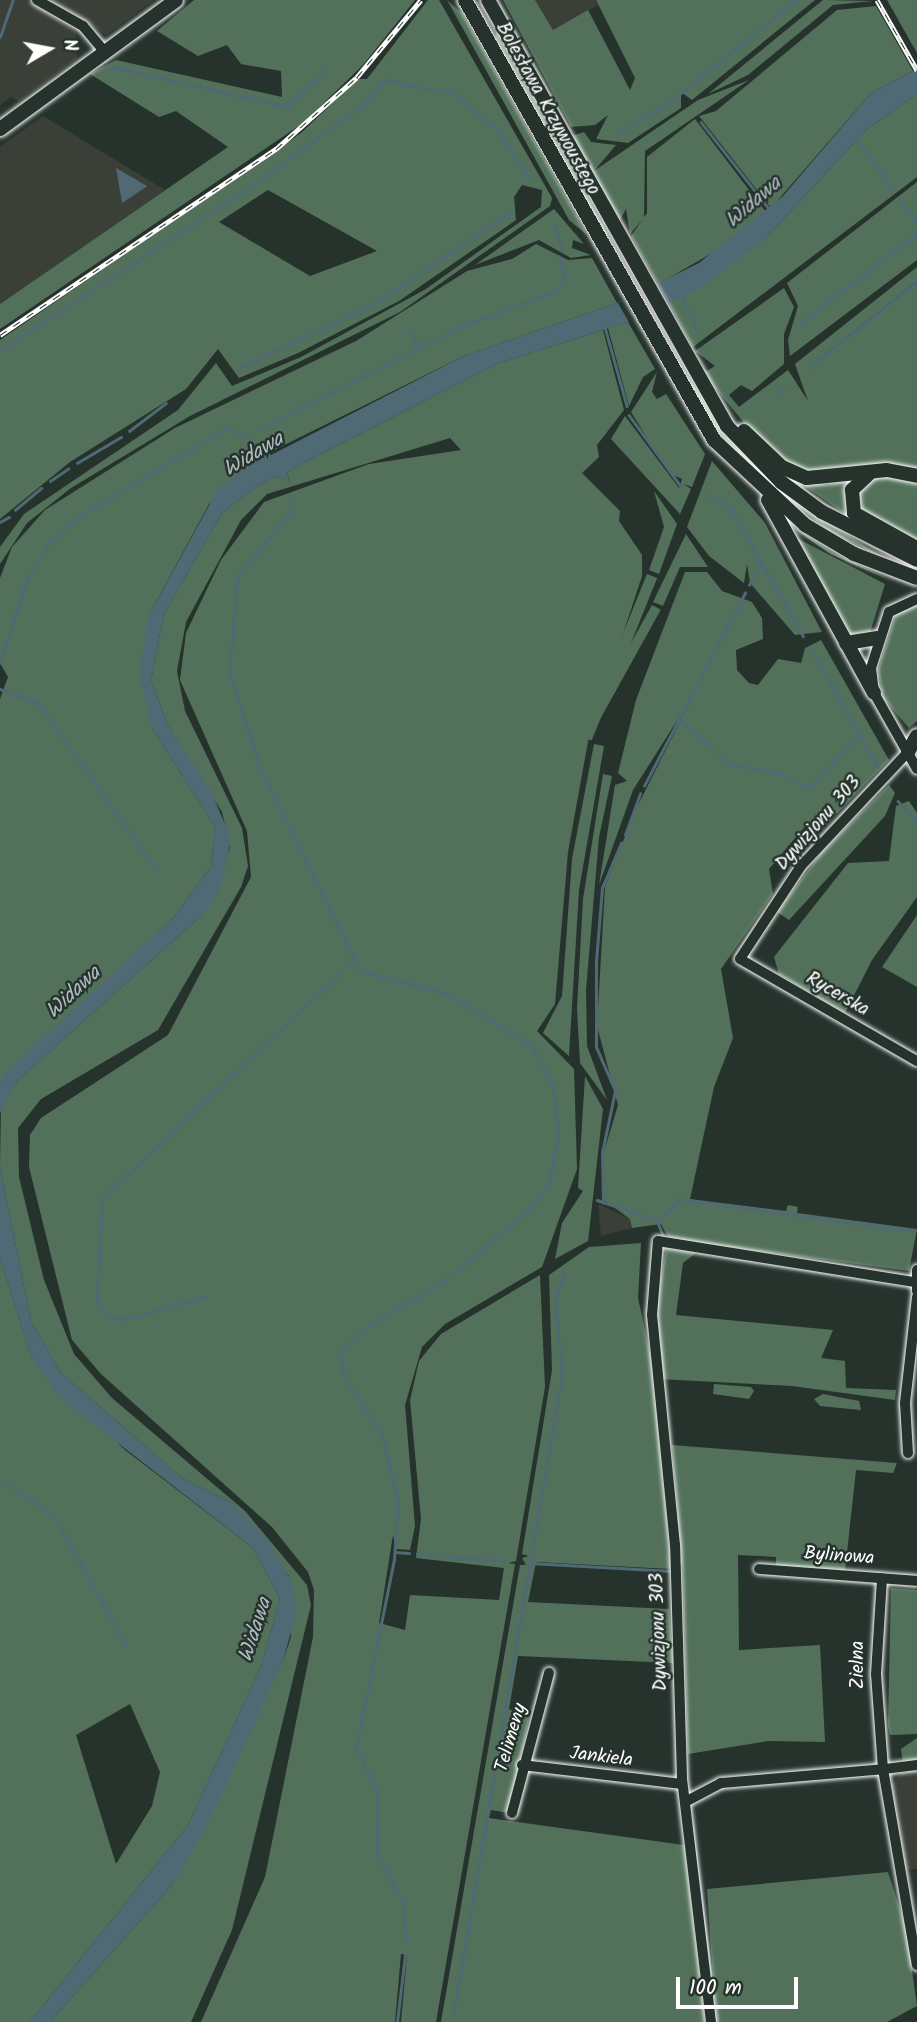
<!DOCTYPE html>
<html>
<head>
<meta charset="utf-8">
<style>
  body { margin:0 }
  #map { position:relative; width:917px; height:2022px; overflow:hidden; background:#26332d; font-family:Kalam,sans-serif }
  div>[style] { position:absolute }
  .built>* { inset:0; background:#3a4038 }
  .green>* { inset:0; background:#53715a; transform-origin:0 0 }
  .water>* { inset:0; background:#4f6a75 }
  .pier>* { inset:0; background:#26332d; transform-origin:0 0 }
  .stream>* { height:2.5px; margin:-1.25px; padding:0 1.25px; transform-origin:1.25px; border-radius:1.25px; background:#4f6a75 }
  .roads { filter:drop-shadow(0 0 2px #fff) drop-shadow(0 0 2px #fff) }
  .street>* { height:10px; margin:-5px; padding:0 5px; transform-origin:5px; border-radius:5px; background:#26332d }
  .secondary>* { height:14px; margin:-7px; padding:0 7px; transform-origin:7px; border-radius:7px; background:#26332d }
  .rail>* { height:5px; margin-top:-2.5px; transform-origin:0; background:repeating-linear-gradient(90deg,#26332d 0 8px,#fff 0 16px); box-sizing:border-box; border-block:2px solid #fff }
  span { translate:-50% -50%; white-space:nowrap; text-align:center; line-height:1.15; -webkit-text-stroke:5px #26332d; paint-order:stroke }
  .street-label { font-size:19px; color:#fff }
  .water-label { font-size:21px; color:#b0bcc1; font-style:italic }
  .north { position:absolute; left:14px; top:14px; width:70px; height:70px; -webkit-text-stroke:5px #26332d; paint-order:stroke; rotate:80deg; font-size:19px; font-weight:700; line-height:28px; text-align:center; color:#fff }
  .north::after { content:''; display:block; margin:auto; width:24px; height:32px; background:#fff; clip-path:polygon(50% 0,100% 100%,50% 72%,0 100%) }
  .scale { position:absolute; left:676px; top:1977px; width:122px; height:32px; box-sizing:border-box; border:4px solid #fff; border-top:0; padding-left:9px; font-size:21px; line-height:24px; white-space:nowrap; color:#fff; -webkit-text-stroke:5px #26332d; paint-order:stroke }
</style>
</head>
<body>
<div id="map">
  <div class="built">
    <div style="clip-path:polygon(0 0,27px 0,76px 32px,77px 59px,19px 101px,11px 97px,0 105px)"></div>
    <div style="clip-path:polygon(51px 0,154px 0,106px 35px)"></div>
    <div style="clip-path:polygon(535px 0,595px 0,598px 5px,553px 30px)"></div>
    <div style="clip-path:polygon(43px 116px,165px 190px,0 304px,0 147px)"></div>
    <div style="clip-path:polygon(598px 1204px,630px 1219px,632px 1228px,601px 1236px)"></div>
    <div style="clip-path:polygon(917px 1770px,917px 1869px,903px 1869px,891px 1785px,903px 1771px)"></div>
  </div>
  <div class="green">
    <div style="clip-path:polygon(194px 0,415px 0,363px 65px,303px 123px,0 329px,0 304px,228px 147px,176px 111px,159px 117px,90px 74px,116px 60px,282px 97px,281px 71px,241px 64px,227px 45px,198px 56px,157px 31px)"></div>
    <div style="clip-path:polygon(evenodd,428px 0,439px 0,552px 198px,550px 206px,400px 312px,190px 416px,71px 488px,27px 523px,0 564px,0 547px,24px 514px,178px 410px,216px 363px,232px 386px,301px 357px,426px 289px,541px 207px,542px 190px,522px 185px,514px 197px,516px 220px,399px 301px,298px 353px,239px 378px,218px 349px,186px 389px,70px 462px,0 519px,0 340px,301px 133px,358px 79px,367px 79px,428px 0,268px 190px,377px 251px,310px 276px,219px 222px,268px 190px)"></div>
    <div style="clip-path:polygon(447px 0,462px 13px,587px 235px,569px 220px)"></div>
    <div style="clip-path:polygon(503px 0,535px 0,553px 30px,588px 10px,630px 90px,635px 78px,596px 0,815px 0,692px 100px,681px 92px,681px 108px,628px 143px,596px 139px,608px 115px,595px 125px,571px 127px)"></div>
    <div style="clip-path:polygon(823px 0,873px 1px,833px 5px,748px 75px,708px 94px)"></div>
    <div style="clip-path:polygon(887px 0,917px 0,917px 53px)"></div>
    <div style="clip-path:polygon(876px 6px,913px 71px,871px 93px,771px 208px,699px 116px,716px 111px,837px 10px)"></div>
    <div style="clip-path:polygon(497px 30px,608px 234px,604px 238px,495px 42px)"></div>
    <div style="clip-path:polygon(749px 80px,645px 151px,644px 218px,630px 234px,626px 209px,617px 225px,571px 136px,584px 132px,591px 142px,616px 145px,594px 171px,698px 100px)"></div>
    <div style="clip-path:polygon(917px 94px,917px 177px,693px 347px,668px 302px,765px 239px,866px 130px)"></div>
    <div style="clip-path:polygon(695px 119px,766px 212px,728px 244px,658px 284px,631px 236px,647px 213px,647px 157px)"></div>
    <div style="clip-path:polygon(917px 182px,917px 260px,790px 356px,788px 340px,798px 306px,787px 283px)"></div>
    <div style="clip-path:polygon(554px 209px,584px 244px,573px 240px,572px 248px,591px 255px,571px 258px,539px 240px,475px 265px)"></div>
    <div style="clip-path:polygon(536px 244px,568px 260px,592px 258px,617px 303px,464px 356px,262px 456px,209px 504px,148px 617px,152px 728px,215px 827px,211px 867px,174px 917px,0 1082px,0 699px,8px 677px,0 663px,0 578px,12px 547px,45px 510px,175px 428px,356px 341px,467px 271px,512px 259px)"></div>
    <div style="clip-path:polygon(917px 267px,917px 281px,809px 367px,917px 284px,917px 471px,897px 465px,803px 475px,755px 436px,697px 366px,707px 371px,715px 366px,695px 351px,784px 288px,794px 307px,784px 334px,784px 364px,752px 391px,741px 385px,729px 395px,739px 407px,788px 370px,808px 401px,795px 364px)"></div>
    <div style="clip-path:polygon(628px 322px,655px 369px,643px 377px,629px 406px,608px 328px)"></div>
    <div style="clip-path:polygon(603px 330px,624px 410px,597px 445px,599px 457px,582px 473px,620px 511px,619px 521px,642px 555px,642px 576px,593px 725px,584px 729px,589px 736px,568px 852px,555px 1004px,537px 1031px,574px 1069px,577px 1169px,542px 1267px,445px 1324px,422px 1347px,405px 1405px,415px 1526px,410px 1550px,396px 1549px,393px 1535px,379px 1623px,405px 1630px,410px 1595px,499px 1600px,504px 1568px,416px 1558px,421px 1519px,410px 1400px,419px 1361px,441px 1334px,540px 1275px,545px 1387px,516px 1561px,508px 1563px,515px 1564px,436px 2022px,401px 2022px,407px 1955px,401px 1954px,395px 2022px,201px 2022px,265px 1877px,313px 1637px,314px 1590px,308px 1572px,272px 1527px,101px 1374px,72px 1340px,29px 1167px,30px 1135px,41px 1118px,168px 1035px,251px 877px,247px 831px,180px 680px,186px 633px,221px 560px,264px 502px,369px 464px,461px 450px,450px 438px,267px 494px,241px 520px,186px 622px,177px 671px,185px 711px,242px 828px,248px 866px,241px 887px,158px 1030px,41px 1099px,18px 1128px,19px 1177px,44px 1280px,74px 1354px,112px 1398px,245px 1511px,307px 1585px,311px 1605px,232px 1930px,191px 2022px,50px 2022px,172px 1885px,283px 1661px,291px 1637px,289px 1576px,234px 1504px,182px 1478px,60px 1372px,31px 1321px,0 1167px,1px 1107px,17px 1081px,202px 915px,230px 848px,222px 812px,167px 723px,151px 680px,164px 614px,222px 513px,259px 485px,278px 476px,290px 482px,287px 473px,303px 463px,499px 363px)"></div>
    <div style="clip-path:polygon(657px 372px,652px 392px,657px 399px,666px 394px,705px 454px,692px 487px,684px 484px,691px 489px,680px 514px,611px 439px,625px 416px,679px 488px,682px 479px,669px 473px,631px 412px)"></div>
    <div style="clip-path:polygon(684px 373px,777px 489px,882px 557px,829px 531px,745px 464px,710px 421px)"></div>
    <div style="clip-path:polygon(712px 461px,765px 523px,822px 632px,795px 635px,750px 583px,747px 564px,744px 583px,709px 556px,687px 527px)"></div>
    <div style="clip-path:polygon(892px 476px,917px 483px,917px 544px,861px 518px,855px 495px,871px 478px)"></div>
    <div style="clip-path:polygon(854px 479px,848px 516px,799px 482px,827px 485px)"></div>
    <div style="clip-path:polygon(654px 491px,677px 524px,659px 574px,649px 570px,664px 527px)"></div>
    <div style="clip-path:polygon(785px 522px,834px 553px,892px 581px,830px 554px)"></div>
    <div style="clip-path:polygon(686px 534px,708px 567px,680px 567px,663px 606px,653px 602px)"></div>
    <div style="clip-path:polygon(795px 537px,885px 584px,869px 636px,848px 634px)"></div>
    <div style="clip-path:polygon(685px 572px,707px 572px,722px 591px,752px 602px,762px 618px,763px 639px,736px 650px,737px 670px,749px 683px,758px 685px,778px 659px,801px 663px,805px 648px,821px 640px,889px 760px,820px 831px,807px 824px,769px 869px,773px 894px,721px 969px,733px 1038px,714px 1087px,690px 1199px,786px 1211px,788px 1205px,798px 1207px,797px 1213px,917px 1229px,909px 1271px,669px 1239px,661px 1224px,632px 1228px,630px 1219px,604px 1200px,603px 1155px,618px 1105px,597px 1026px,605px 887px,635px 811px,694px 694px,633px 790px,599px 885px,615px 785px,627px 781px,618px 773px,636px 700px)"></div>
    <div style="left:647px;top:574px;width:11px;height:175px;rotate:22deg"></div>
    <div style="clip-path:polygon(917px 603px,917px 721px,909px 728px,883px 698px,878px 670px,896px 614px)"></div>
    <div style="left:652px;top:605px;width:10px;height:172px;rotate:29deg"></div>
    <div style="clip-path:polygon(594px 744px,604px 746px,579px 890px,569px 1056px,543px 1033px,562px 996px,572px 859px)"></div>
    <div style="clip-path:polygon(603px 774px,612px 776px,599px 837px,586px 990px,587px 1046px,607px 1100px,580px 1063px,577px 1008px,583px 899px)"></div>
    <div style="clip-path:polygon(889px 785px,895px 793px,885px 816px,789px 920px,777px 912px,822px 852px)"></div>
    <div style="clip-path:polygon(909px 801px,917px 813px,917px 897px,872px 960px,845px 1013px,779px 974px,774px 957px,848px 863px,889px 861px,896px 806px)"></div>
    <div style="clip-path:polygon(917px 915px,917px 987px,882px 967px)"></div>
    <div style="clip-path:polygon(585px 1076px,603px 1109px,588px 1241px,555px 1259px,562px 1223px,583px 1191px,578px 1188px)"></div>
    <div style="clip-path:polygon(641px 1243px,638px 1298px,653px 1368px,671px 1569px,536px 1562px,528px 1602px,669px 1609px,673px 1663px,518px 1656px,509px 1709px,529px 1718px,509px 1813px,491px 1810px,489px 1818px,684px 1845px,705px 2022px,441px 2022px,520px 1565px,526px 1565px,522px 1558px,529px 1556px,522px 1554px,552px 1370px,549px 1275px,589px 1247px)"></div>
    <div style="clip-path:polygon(666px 1248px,696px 1253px,683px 1263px,676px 1315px,833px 1330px,821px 1358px,845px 1361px,846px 1388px,896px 1390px,895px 1400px,792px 1386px,659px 1379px,655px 1318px)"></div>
    <div style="clip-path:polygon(evenodd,0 1258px,32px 1359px,125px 1450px,252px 1547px,280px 1598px,262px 1664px,188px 1825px,30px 2022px,0 2022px,0 1258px,130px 1704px,160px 1772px,152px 1806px,116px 1864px,76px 1735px,130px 1704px)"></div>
    <div style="clip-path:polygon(714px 1384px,751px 1387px,754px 1391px,749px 1399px,713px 1394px)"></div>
    <div style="clip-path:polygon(823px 1394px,859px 1401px,861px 1410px,820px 1406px,814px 1399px)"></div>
    <div style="clip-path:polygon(672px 1445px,897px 1463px,893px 1473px,856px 1470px,845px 1571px,776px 1566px,776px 1557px,738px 1555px,739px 1650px,820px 1645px,825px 1742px,768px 1741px,688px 1754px,683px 1572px)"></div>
    <div style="clip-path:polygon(891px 1588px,917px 1590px,917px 1734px,890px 1735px,888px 1726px)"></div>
    <div style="clip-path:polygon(917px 1738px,917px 1760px,903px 1763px,901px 1749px)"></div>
    <div style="clip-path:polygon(888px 1872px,906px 1928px,917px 2006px,887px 2022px,716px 2022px,707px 1889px)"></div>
  </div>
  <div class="water">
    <div style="clip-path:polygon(917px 69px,917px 94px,866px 130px,765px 239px,698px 289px,628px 322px,499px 363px,303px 463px,287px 473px,290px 483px,278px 476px,259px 485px,222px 513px,164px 614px,151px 680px,167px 723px,211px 791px,231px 839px,220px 891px,202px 915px,17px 1081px,0 1113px,0 1082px,9px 1069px,174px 917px,211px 867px,215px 827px,152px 728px,139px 673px,148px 617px,218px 489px,261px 458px,262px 448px,271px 455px,464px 356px,617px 303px,699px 263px,783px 196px,871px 93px)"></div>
    <div style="clip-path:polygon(116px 168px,147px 186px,146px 187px,122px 203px)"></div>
    <div style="clip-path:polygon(0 1167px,31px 1321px,60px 1372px,182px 1478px,234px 1504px,268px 1541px,292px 1582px,297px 1610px,283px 1661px,208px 1824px,172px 1885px,50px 2022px,30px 2022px,188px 1825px,262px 1664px,280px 1598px,252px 1547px,61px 1399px,32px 1359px,0 1258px)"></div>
  </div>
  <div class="pier">
    <div style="left:656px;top:281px;width:28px;height:44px;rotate:60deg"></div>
  </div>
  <div class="stream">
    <div style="left:0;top:37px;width:39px;rotate:-71deg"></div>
    <div style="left:113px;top:67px;width:179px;rotate:12.9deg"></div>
    <div style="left:287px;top:107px;width:52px;rotate:-43.5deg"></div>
    <div style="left:426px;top:89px;width:27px;rotate:6deg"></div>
    <div style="left:453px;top:92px;width:59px;rotate:40.2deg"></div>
    <div style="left:498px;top:130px;width:57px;rotate:57.1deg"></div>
    <div style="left:701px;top:122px;width:112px;rotate:51.9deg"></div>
    <div style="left:617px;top:133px;width:61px;rotate:-30.3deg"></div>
    <div style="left:670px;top:102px;width:162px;rotate:-39deg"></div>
    <div style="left:857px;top:138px;width:63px;rotate:55.3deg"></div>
    <div style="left:900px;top:200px;width:29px;rotate:54deg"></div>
    <div style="left:554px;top:224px;width:28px;rotate:71deg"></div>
    <div style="left:682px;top:295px;width:11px;rotate:68deg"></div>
    <div style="left:688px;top:309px;width:23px;rotate:67deg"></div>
    <div style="left:801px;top:323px;width:147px;rotate:-37.8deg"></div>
    <div style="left:605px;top:327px;width:82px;rotate:74.4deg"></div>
    <div style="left:409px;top:330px;width:17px;rotate:59deg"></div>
    <div style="left:0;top:351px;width:313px;rotate:-33.3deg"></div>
    <div style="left:262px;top:179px;width:123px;rotate:-36.4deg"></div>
    <div style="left:361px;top:106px;width:37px;rotate:-47deg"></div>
    <div style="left:386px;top:79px;width:34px;rotate:15deg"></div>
    <div style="left:239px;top:368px;width:155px;rotate:-25.6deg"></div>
    <div style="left:379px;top:301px;width:156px;rotate:-34.3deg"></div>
    <div style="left:809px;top:368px;width:138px;rotate:-38.5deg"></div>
    <div style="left:779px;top:392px;width:7px;rotate:-45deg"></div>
    <div style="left:629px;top:415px;width:87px;rotate:53.9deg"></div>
    <div style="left:260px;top:429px;width:227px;rotate:-27deg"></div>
    <div style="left:462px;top:326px;width:103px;rotate:-20.6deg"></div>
    <div style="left:558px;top:290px;width:14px;rotate:-60deg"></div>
    <div style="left:565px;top:278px;width:22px;rotate:-106deg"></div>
    <div style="left:129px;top:431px;width:46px;rotate:-37.1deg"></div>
    <div style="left:77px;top:463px;width:51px;rotate:-30.6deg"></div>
    <div style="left:50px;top:481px;width:22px;rotate:-34deg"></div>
    <div style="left:706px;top:494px;width:29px;rotate:29deg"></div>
    <div style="left:731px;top:508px;width:147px;rotate:60.6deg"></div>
    <div style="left:290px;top:498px;width:15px;rotate:86deg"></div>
    <div style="left:291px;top:513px;width:83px;rotate:129.6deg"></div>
    <div style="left:238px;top:577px;width:96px;rotate:94.8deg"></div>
    <div style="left:230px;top:673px;width:99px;rotate:72.3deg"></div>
    <div style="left:260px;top:767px;width:228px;rotate:63.7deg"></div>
    <div style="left:361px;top:971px;width:87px;rotate:14.7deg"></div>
    <div style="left:445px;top:993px;width:100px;rotate:30.7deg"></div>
    <div style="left:531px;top:1044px;width:49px;rotate:61.9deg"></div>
    <div style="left:554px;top:1087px;width:48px;rotate:84.1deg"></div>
    <div style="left:559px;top:1135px;width:50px;rotate:101.5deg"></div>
    <div style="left:549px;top:1184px;width:32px;rotate:126deg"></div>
    <div style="left:530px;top:1210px;width:99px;rotate:139.9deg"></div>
    <div style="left:15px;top:510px;width:34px;rotate:-40deg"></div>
    <div style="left:0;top:522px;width:10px;rotate:-29deg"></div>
    <div style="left:749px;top:585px;width:26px;rotate:-62deg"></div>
    <div style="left:810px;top:647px;width:138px;rotate:60.5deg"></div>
    <div style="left:0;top:663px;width:88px;rotate:-72.2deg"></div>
    <div style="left:27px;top:579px;width:42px;rotate:-58.6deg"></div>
    <div style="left:49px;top:543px;width:39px;rotate:-42deg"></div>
    <div style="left:78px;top:517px;width:174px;rotate:-30.9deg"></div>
    <div style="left:227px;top:428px;width:24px;rotate:22deg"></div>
    <div style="left:0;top:689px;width:42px;rotate:21deg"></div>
    <div style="left:39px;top:704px;width:204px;rotate:54.6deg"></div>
    <div style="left:679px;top:720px;width:45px;rotate:38.7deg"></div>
    <div style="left:718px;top:752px;width:17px;rotate:45deg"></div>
    <div style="left:730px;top:764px;width:50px;rotate:10.4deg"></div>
    <div style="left:779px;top:773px;width:34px;rotate:27deg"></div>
    <div style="left:809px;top:788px;width:73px;rotate:-46.7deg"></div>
    <div style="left:644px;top:786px;width:218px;rotate:-62.4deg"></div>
    <div style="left:898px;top:801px;width:28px;rotate:46deg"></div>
    <div style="left:625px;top:835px;width:44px;rotate:-69.9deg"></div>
    <div style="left:347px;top:966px;width:10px;rotate:-37deg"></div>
    <div style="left:597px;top:1200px;width:63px;rotate:18.4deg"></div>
    <div style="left:657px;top:1220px;width:18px;rotate:68deg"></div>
    <div style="left:603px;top:1203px;width:50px;rotate:-91.1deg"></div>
    <div style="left:602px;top:1153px;width:63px;rotate:-78.2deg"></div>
    <div style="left:615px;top:1091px;width:48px;rotate:-113.4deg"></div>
    <div style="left:596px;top:1047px;width:86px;rotate:-90deg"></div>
    <div style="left:596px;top:961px;width:73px;rotate:-85.3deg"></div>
    <div style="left:602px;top:888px;width:49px;rotate:-67.1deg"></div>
    <div style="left:659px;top:1222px;width:30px;rotate:-49deg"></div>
    <div style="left:679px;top:1199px;width:236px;rotate:7.8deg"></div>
    <div style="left:207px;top:1297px;width:87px;rotate:164.7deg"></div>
    <div style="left:123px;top:1320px;width:15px;rotate:-172deg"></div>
    <div style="left:108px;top:1318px;width:20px;rotate:-123deg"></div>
    <div style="left:97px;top:1301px;width:102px;rotate:-87.2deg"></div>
    <div style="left:102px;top:1199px;width:330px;rotate:-43.5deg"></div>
    <div style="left:6px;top:1482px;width:60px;rotate:35.5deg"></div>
    <div style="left:55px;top:1517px;width:149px;rotate:61deg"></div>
    <div style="left:677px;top:1517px;width:46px;rotate:85deg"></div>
    <div style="left:395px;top:1552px;width:14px;rotate:4deg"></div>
    <div style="left:417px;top:1554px;width:87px;rotate:4.6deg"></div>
    <div style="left:530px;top:1563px;width:142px;rotate:3.2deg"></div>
    <div style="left:684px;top:1706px;width:28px;rotate:88deg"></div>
    <div style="left:692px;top:1824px;width:200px;rotate:82.8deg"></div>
    <div style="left:405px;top:1942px;width:37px;rotate:-92deg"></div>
    <div style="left:404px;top:1905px;width:57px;rotate:-118.4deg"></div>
    <div style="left:377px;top:1855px;width:62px;rotate:-89.1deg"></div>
    <div style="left:378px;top:1793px;width:50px;rotate:-116.1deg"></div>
    <div style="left:356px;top:1748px;width:193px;rotate:-78.6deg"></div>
    <div style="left:394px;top:1559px;width:57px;rotate:-86deg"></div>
    <div style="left:398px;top:1502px;width:68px;rotate:-103.6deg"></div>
    <div style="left:382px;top:1436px;width:70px;rotate:-122.8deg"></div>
    <div style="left:344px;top:1377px;width:25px;rotate:-99deg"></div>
    <div style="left:340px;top:1352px;width:40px;rotate:-42deg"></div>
    <div style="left:370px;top:1325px;width:90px;rotate:-30.9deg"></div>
    <div style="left:397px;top:2022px;width:67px;rotate:-83.2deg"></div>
    <div style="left:452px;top:2022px;width:656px;rotate:-80.35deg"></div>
    <div style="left:562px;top:1375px;width:74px;rotate:-95.4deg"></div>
    <div style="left:555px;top:1301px;width:29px;rotate:-72deg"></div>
  </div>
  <div class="roads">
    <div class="street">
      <div style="left:37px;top:0;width:53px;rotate:29.5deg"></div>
      <div style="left:83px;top:26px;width:34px;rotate:50deg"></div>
      <div style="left:917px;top:599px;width:31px;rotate:155deg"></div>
      <div style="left:889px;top:612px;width:59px;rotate:107.8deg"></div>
      <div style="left:871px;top:668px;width:25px;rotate:83deg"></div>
      <div style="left:874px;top:693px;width:87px;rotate:60.5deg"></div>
      <div style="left:908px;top:752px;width:156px;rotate:133.2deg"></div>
      <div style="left:801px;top:866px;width:111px;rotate:123.3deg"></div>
      <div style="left:740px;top:959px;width:204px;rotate:30deg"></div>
      <div style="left:917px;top:1270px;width:21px;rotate:90deg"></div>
      <div style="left:908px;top:1453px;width:50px;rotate:-93.4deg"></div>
      <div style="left:905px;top:1403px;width:107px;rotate:-83.5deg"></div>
      <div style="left:759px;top:1569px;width:158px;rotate:4.3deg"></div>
      <div style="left:522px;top:1765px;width:161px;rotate:6.8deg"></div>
      <div style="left:917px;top:1765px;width:34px;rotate:173deg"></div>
      <div style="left:883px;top:1769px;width:199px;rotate:80.2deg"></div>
      <div style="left:685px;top:1802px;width:41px;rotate:-27.8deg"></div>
      <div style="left:721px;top:1783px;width:163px;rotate:-4.9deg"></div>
      <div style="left:883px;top:1769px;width:95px;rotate:-94.2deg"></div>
      <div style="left:876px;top:1674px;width:96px;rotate:-86.4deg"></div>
      <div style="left:512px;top:1813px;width:145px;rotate:-75.2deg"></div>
      <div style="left:711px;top:2022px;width:247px;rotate:-96.8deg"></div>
      <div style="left:682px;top:1777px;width:232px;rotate:-91.7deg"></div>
      <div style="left:675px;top:1545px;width:231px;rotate:-95.7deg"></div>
      <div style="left:652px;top:1315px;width:74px;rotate:-85.4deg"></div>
      <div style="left:658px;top:1241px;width:258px;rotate:9.1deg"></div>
    </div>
    <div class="secondary">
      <div style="left:465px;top:0;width:506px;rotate:60.49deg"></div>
      <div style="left:714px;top:440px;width:125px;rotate:43deg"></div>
      <div style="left:805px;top:525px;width:57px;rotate:30.6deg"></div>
      <div style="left:854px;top:554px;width:67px;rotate:20.9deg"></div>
      <div style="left:488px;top:0;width:488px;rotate:60.7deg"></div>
      <div style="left:727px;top:426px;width:78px;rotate:46deg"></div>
      <div style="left:781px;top:482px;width:51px;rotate:36.2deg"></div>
      <div style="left:822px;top:512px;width:106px;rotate:26.8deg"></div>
      <div style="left:0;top:129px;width:218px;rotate:-36.2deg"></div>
      <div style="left:744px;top:431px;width:52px;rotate:43.5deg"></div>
      <div style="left:782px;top:467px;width:27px;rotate:24deg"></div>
      <div style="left:807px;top:478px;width:80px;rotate:-5.7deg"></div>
      <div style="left:887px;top:470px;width:31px;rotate:11deg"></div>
      <div style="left:870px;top:473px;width:25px;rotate:137deg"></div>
      <div style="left:852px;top:490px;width:23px;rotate:85deg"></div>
      <div style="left:854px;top:513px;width:72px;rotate:29.1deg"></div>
      <div style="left:768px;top:500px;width:220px;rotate:61.2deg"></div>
      <div style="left:846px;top:643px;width:32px;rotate:-9deg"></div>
      <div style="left:908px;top:752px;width:18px;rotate:-61deg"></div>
    </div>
  </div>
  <div class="rail">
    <div style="left:877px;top:0;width:81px;rotate:60.3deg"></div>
    <div style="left:0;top:335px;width:333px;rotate:-34deg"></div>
    <div style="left:276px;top:149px;width:108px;rotate:-41.6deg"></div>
    <div style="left:357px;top:77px;width:100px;rotate:-50.3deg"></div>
  </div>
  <div class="street-label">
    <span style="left:547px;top:109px;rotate:61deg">Bolesława Krzywoustego</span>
    <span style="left:819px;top:824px;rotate:-49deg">Dywizjonu 303</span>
    <span style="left:837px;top:995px;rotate:30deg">Rycerska</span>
    <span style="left:839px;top:1557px;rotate:4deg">Bylinowa</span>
    <span style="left:660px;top:1632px;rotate:-92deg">Dywizjonu 303</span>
    <span style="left:859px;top:1665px;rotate:-90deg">Zielna</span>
    <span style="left:512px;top:1738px;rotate:-74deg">Telimeny</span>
    <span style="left:601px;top:1758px;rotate:7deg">Jankiela</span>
  </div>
  <div class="water-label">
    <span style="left:754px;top:203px;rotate:-41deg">Widawa</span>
    <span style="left:254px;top:455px;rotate:-31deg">Widawa</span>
    <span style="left:74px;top:993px;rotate:-43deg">Widawa</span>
    <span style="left:256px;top:1630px;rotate:-72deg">Widawa</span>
  </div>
  <div class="north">N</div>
  <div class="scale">100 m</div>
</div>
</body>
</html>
